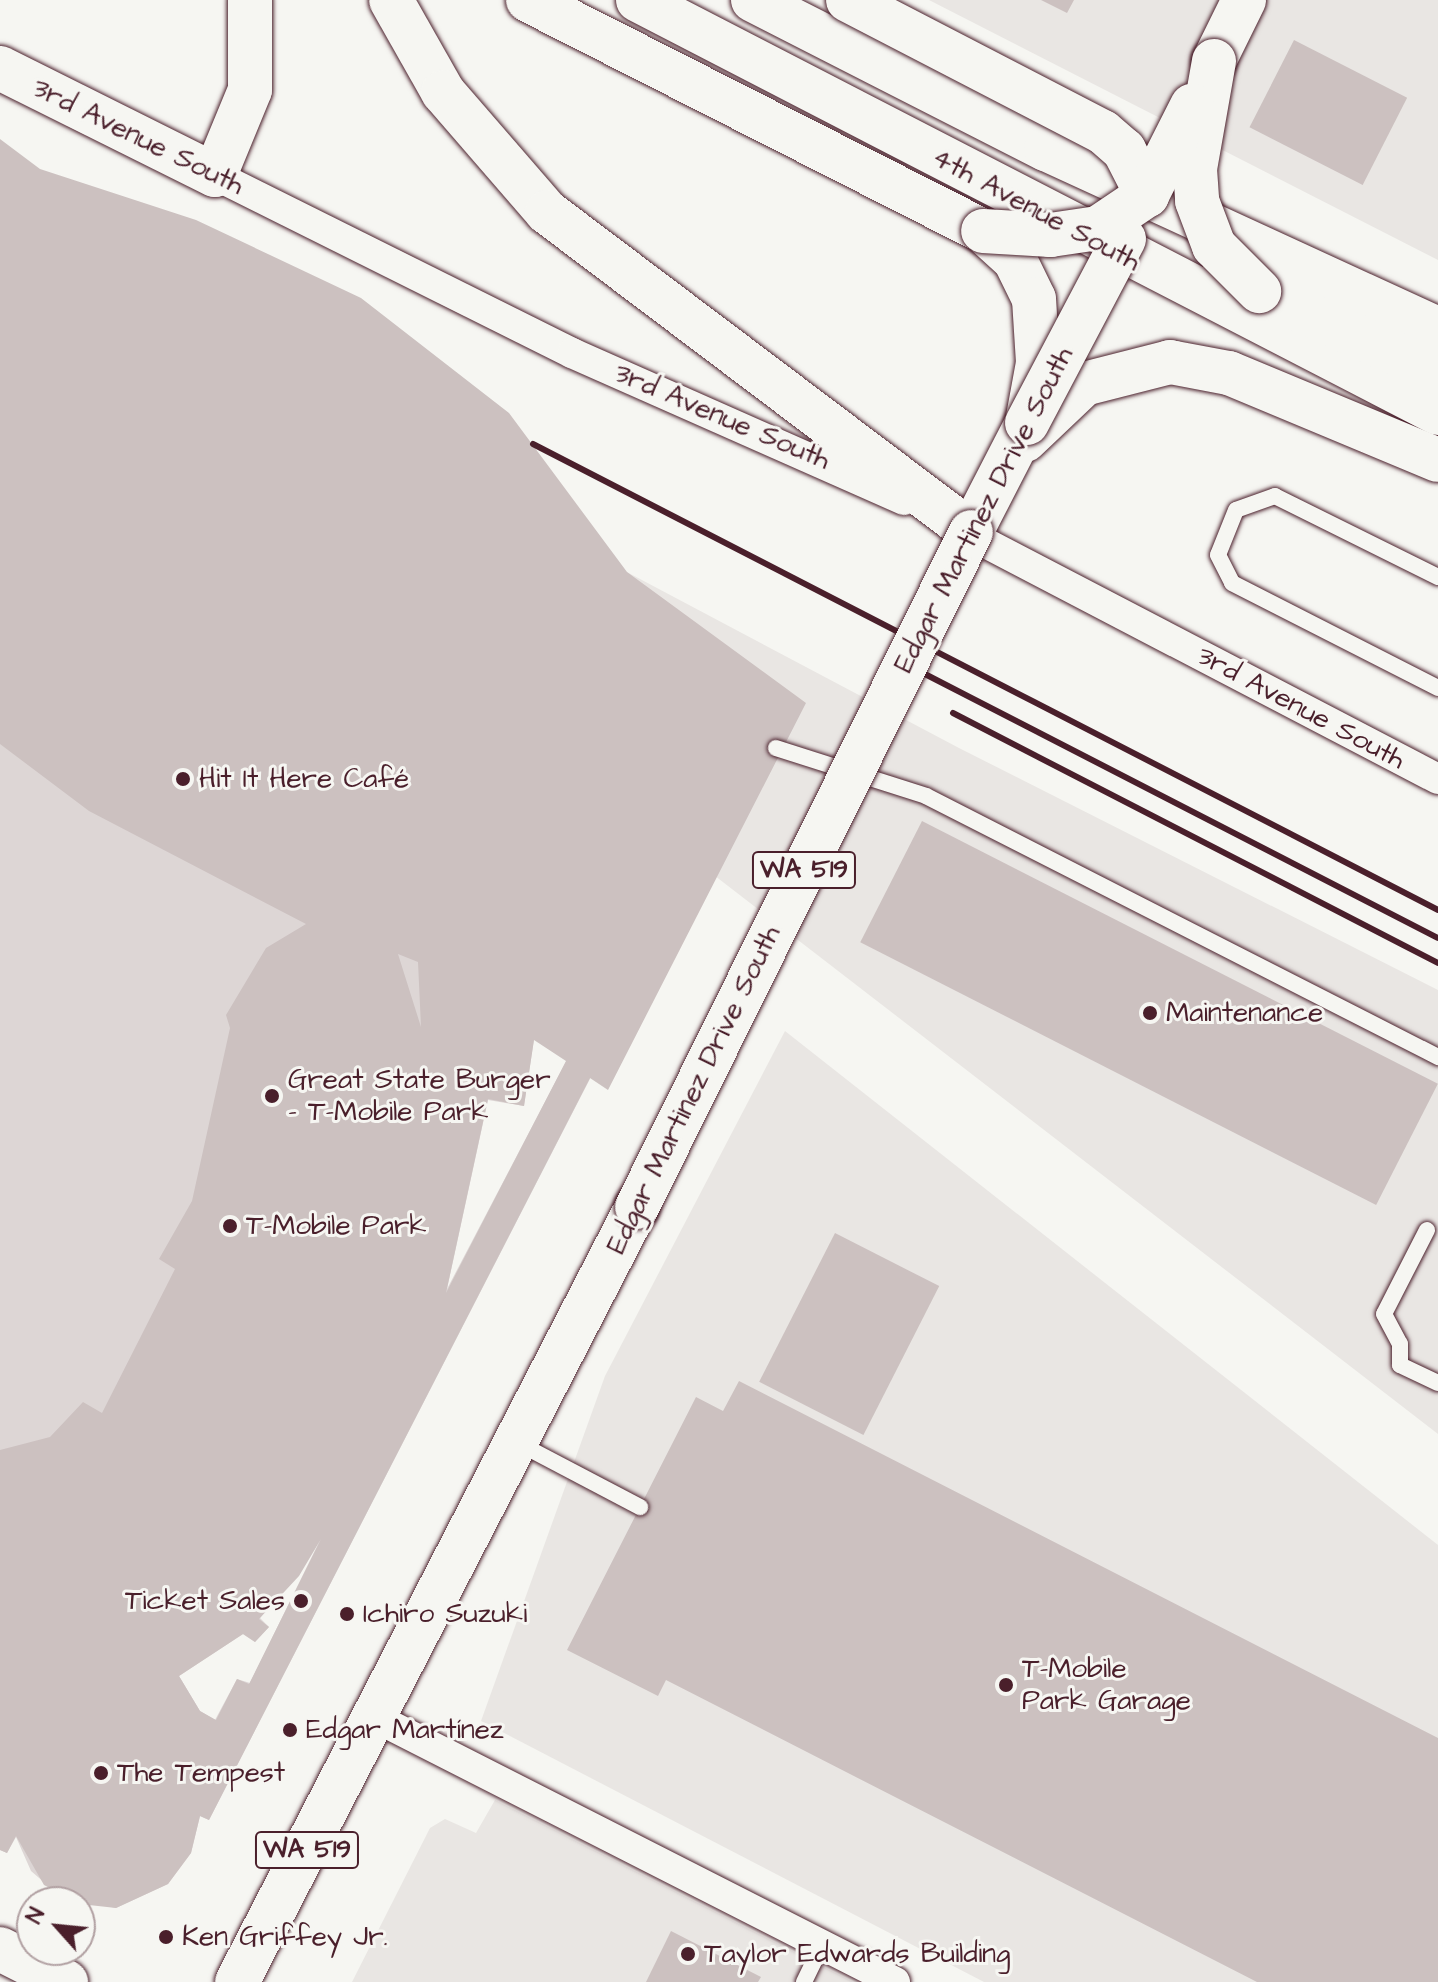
<!DOCTYPE html>
<html>
<head>
<meta charset="utf-8">
<style>
  body { margin:0 }
  #map { position:relative; width:1438px; height:1982px; overflow:hidden; background:#f6f6f2; font-family:"Architects Daughter",sans-serif }
  div>[style] { position:absolute }
  .built>* { inset:0; background:#e9e6e3 }
  .green>* { inset:0; background:#ddd6d5 }
  .building>* { inset:0; background:#ccc1c0; transform-origin:0 0 }
  .roads { filter:drop-shadow(0 0 2px #4a1f2b) drop-shadow(0 0 2px #4a1f2b) }
  .lane>* { height:16px; margin:-8px; padding:0 8px; transform-origin:8px; border-radius:8px; background:#f6f6f2 }
  .street>* { height:30px; margin:-15px; padding:0 15px; transform-origin:15px; border-radius:15px; background:#f6f6f2 }
  .secondary>* { height:44px; margin:-22px; padding:0 22px; transform-origin:22px; border-radius:22px; background:#f6f6f2 }
  .primary>* { height:44px; margin:-22px; padding:0 22px; transform-origin:22px; border-radius:22px; background:#f6f6f2 }
  .highway>* { height:44px; margin:-22px; padding:0 22px; transform-origin:22px; border-radius:22px; background:#f6f6f2 }
  .rail>* { height:6px; margin:-3px; padding:0 3px; transform-origin:3px; border-radius:3px; background:#4a1f2b }
  .bridges { filter:drop-shadow(0 0 2px #4a1f2b) drop-shadow(0 0 2px #4a1f2b) }
  .primary-bridge>* { height:44px; margin:-22px; padding:0 22px; transform-origin:22px; border-radius:22px; background:#f6f6f2 }
  .highway-bridge>* { height:44px; margin:-22px; padding:0 22px; transform-origin:22px; border-radius:22px; background:#f6f6f2 }
  .dots>* { width:22px; height:22px; translate:-50% -50%; box-sizing:border-box; border:4px solid #f6f6f2; border-radius:50% }
  span { translate:-50% -50%; white-space:nowrap; text-align:center; line-height:1.15; -webkit-text-stroke:6px #f6f6f2; paint-order:stroke }
  .shield-label span { padding:2px 6px; background:#f6f6f2; border:2px solid; border-radius:6px; -webkit-text-stroke-width:0 }
  .shield-label { font-size:26px; color:#4a1f2b; font-weight:700 }
  .street-label { font-size:28px; color:#4a1f2b }
  .poi-label { font-size:28px; color:#4a1f2b }
  .left { translate:0 -50%; text-align:left }
  .right { translate:-100% -50%; text-align:right }
  .north { position:absolute; left:16px; top:1886px; width:80px; height:80px; box-sizing:border-box; background:#f6f6f2; border:2px solid #b1a0a2; border-radius:50%; rotate:297deg; font-size:22px; font-weight:700; line-height:32px; text-align:center; color:#4a1f2b }
  .north::after { content:''; display:block; margin:auto; width:28px; height:36px; background:#4a1f2b; clip-path:polygon(50% 0,100% 100%,50% 72%,0 100%) }
</style>
</head>
<body>
<div id="map">
  <div class="built">
    <div style="clip-path:polygon(929px 0,1438px 0,1438px 260px)"></div>
    <div style="clip-path:polygon(83px 284px,959px 748px,1438px 990px,1438px 1434px,640px 818px)"></div>
    <div style="clip-path:polygon(785px 1031px,1438px 1545px,1438px 1982px,984px 1982px,481px 1721px,605px 1376px)"></div>
    <div style="clip-path:polygon(495px 1800px,853px 1982px,352px 1982px,430px 1828px,445px 1819px,476px 1833px)"></div>
  </div>
  <div class="green">
    <div style="clip-path:polygon(evenodd,0 502px,631px 999px,209px 1820px,200px 1816px,191px 1853px,168px 1884px,116px 1908px,60px 1896px,31px 1871px,16px 1837px,7px 1853px,0 1850px,0 502px,535px 1032px,569px 1056px,447px 1289px,488px 1100px,524px 1106px,535px 1032px,0 502px,320px 1540px,250px 1683px,237px 1679px,215px 1720px,200px 1711px,179px 1676px,243px 1634px,255px 1642px,269px 1627px,260px 1618px,320px 1540px)"></div>
  </div>
  <div class="building">
    <div style="clip-path:polygon(1041px 0,1074px 0,1067px 13px)"></div>
    <div style="left:1294px;top:40px;width:127px;height:98px;rotate:27deg"></div>
    <div style="clip-path:polygon(evenodd,0 139px,40px 169px,196px 220px,361px 298px,509px 413px,627px 572px,806px 703px,608px 1090px,590px 1078px,209px 1820px,200px 1816px,191px 1853px,168px 1884px,116px 1908px,80px 1904px,44px 1885px,16px 1836px,7px 1853px,0 1850px,0 1450px,50px 1437px,83px 1402px,102px 1413px,175px 1269px,159px 1259px,192px 1201px,230px 1028px,226px 1015px,266px 948px,306px 924px,89px 811px,0 744px,0 139px,398px 954px,418px 962px,421px 1027px,398px 954px,0 139px,534px 1040px,566px 1061px,446px 1293px,488px 1099px,524px 1106px,534px 1040px,0 139px,321px 1539px,249px 1684px,237px 1679px,216px 1720px,200px 1711px,179px 1676px,243px 1634px,255px 1642px,269px 1627px,259px 1619px,299px 1576px,321px 1539px)"></div>
    <div style="left:922px;top:821px;width:579px;height:136px;rotate:27deg"></div>
    <div style="left:835px;top:1233px;width:117px;height:167px;rotate:27deg"></div>
    <div style="clip-path:polygon(739px 1381px,1438px 1738px,1438px 1982px,1257px 1982px,666px 1680px,658px 1696px,567px 1650px,696px 1397px,723px 1411px)"></div>
    <div style="clip-path:polygon(671px 1931px,761px 1977px,758px 1982px,646px 1982px)"></div>
  </div>
  <div class="roads">
    <div class="lane">
      <div style="left:1438px;top:577px;width:182px;rotate:-153.6deg"></div>
      <div style="left:1275px;top:496px;width:41px;rotate:160.3deg"></div>
      <div style="left:1236px;top:510px;width:48px;rotate:111.8deg"></div>
      <div style="left:1218px;top:555px;width:31px;rotate:63deg"></div>
      <div style="left:1232px;top:583px;width:231px;rotate:27deg"></div>
      <div style="left:776px;top:748px;width:157px;rotate:17.7deg"></div>
      <div style="left:926px;top:796px;width:575px;rotate:27.01deg"></div>
      <div style="left:1427px;top:1230px;width:94px;rotate:117.1deg"></div>
      <div style="left:1384px;top:1314px;width:34px;rotate:62deg"></div>
      <div style="left:1400px;top:1344px;width:21px;rotate:90deg"></div>
      <div style="left:1400px;top:1365px;width:42px;rotate:25.3deg"></div>
      <div style="left:518px;top:1443px;width:138px;rotate:27.7deg"></div>
      <div style="left:804px;top:1982px;width:41px;rotate:-64.1deg"></div>
    </div>
    <div class="street">
      <div style="left:215px;top:175px;width:399px;rotate:26.5deg"></div>
      <div style="left:572px;top:353px;width:363px;rotate:23.9deg"></div>
      <div style="left:953px;top:526px;width:547px;rotate:27.55deg"></div>
      <div style="left:378px;top:1719px;width:580px;rotate:26.96deg"></div>
    </div>
    <div class="secondary">
      <div style="left:0;top:68px;width:240px;rotate:26.5deg"></div>
      <div style="left:215px;top:175px;width:92px;rotate:-67.6deg"></div>
      <div style="left:250px;top:90px;width:90px;rotate:-90deg"></div>
    </div>
    <div class="primary">
      <div style="left:528px;top:0;width:510px;rotate:26.92deg"></div>
      <div style="left:983px;top:231px;width:43px;rotate:42.2deg"></div>
      <div style="left:1015px;top:260px;width:43px;rotate:64deg"></div>
      <div style="left:1034px;top:299px;width:64px;rotate:86.4deg"></div>
      <div style="left:1038px;top:363px;width:61px;rotate:100.4deg"></div>
      <div style="left:1027px;top:423px;width:123px;rotate:117.2deg"></div>
      <div style="left:638px;top:0;width:900px;rotate:27.31deg"></div>
      <div style="left:753px;top:0;width:329px;rotate:27deg"></div>
      <div style="left:1046px;top:149px;width:431px;rotate:24.7deg"></div>
      <div style="left:1223px;top:276px;width:235px;rotate:24.1deg"></div>
      <div style="left:1025px;top:440px;width:81px;rotate:-43.5deg"></div>
      <div style="left:1084px;top:384px;width:89px;rotate:-14.3deg"></div>
      <div style="left:1170px;top:362px;width:60px;rotate:10.6deg"></div>
      <div style="left:1229px;top:373px;width:226px;rotate:22.6deg"></div>
      <div style="left:0;top:1949px;width:74px;rotate:26.6deg"></div>
      <div style="left:237px;top:1982px;width:872px;rotate:-62.7deg"></div>
    </div>
    <div class="highway">
      <div style="left:391px;top:0;width:106px;rotate:60.5deg"></div>
      <div style="left:443px;top:92px;width:159px;rotate:49.1deg"></div>
      <div style="left:547px;top:212px;width:531px;rotate:37.04deg"></div>
      <div style="left:1214px;top:61px;width:68px;rotate:-63.8deg"></div>
    </div>
  </div>
  <div class="rail">
    <div style="left:533px;top:444px;width:1018px;rotate:27.24deg"></div>
    <div style="left:921px;top:672px;width:581px;rotate:27.23deg"></div>
    <div style="left:953px;top:713px;width:546px;rotate:27.27deg"></div>
  </div>
  <div class="bridges">
    <div class="primary-bridge">
      <div style="left:848px;top:0;width:287px;rotate:27.4deg"></div>
      <div style="left:1103px;top:132px;width:28px;rotate:41deg"></div>
      <div style="left:1124px;top:150px;width:51px;rotate:62.9deg"></div>
      <div style="left:1147px;top:195px;width:59px;rotate:146deg"></div>
      <div style="left:1098px;top:228px;width:48px;rotate:171.5deg"></div>
      <div style="left:1051px;top:235px;width:68px;rotate:-176.6deg"></div>
      <div style="left:1027px;top:423px;width:208px;rotate:-62.2deg"></div>
      <div style="left:637px;top:1207px;width:753px;rotate:-63.67deg"></div>
    </div>
    <div class="highway-bridge">
      <div style="left:1214px;top:61px;width:110px;rotate:100deg"></div>
      <div style="left:1195px;top:169px;width:32px;rotate:86deg"></div>
      <div style="left:1197px;top:201px;width:48px;rotate:69.3deg"></div>
      <div style="left:1214px;top:246px;width:64px;rotate:45deg"></div>
      <div style="left:1147px;top:195px;width:100px;rotate:-63.2deg"></div>
    </div>
  </div>
  <div class="dots">
    <div style="left:183px;top:779px;background:#4a1f2b"></div>
    <div style="left:1150px;top:1013px;background:#4a1f2b"></div>
    <div style="left:272px;top:1096px;background:#4a1f2b"></div>
    <div style="left:230px;top:1226px;background:#4a1f2b"></div>
    <div style="left:301px;top:1601px;background:#4a1f2b"></div>
    <div style="left:347px;top:1614px;background:#4a1f2b"></div>
    <div style="left:1006px;top:1685px;background:#4a1f2b"></div>
    <div style="left:290px;top:1730px;background:#4a1f2b"></div>
    <div style="left:101px;top:1773px;background:#4a1f2b"></div>
    <div style="left:166px;top:1937px;background:#4a1f2b"></div>
    <div style="left:688px;top:1954px;background:#4a1f2b"></div>
  </div>
  <div class="shield-label">
    <span style="left:804px;top:870px">WA 519</span>
    <span style="left:307px;top:1850px">WA 519</span>
  </div>
  <div class="street-label">
    <span style="left:138px;top:137px;rotate:26deg">3rd Avenue South</span>
    <span style="left:1036px;top:210px;rotate:28deg">4th Avenue South</span>
    <span style="left:722px;top:417px;rotate:23deg">3rd Avenue South</span>
    <span style="left:984px;top:510px;rotate:-63deg">Edgar Martinez Drive South</span>
    <span style="left:1301px;top:708px;rotate:28deg">3rd Avenue South</span>
    <span style="left:694px;top:1090px;rotate:-64deg">Edgar Martinez Drive South</span>
  </div>
  <div class="poi-label">
    <span class="left" style="left:199px;top:779px">Hit It Here Café</span>
    <span class="left" style="left:1166px;top:1013px">Maintenance</span>
    <span class="left" style="left:288px;top:1096px">Great State Burger<br>- T-Mobile Park</span>
    <span class="left" style="left:246px;top:1226px">T-Mobile Park</span>
    <span class="right" style="left:285px;top:1601px">Ticket Sales</span>
    <span class="left" style="left:363px;top:1614px">Ichiro Suzuki</span>
    <span class="left" style="left:1022px;top:1685px">T-Mobile<br>Park Garage</span>
    <span class="left" style="left:306px;top:1730px">Edgar Martínez</span>
    <span class="left" style="left:117px;top:1773px">The Tempest</span>
    <span class="left" style="left:182px;top:1937px">Ken Griffey Jr.</span>
    <span class="left" style="left:704px;top:1954px">Taylor Edwards Building</span>
  </div>
  <div class="north">N</div>
</div>
</body>
</html>
